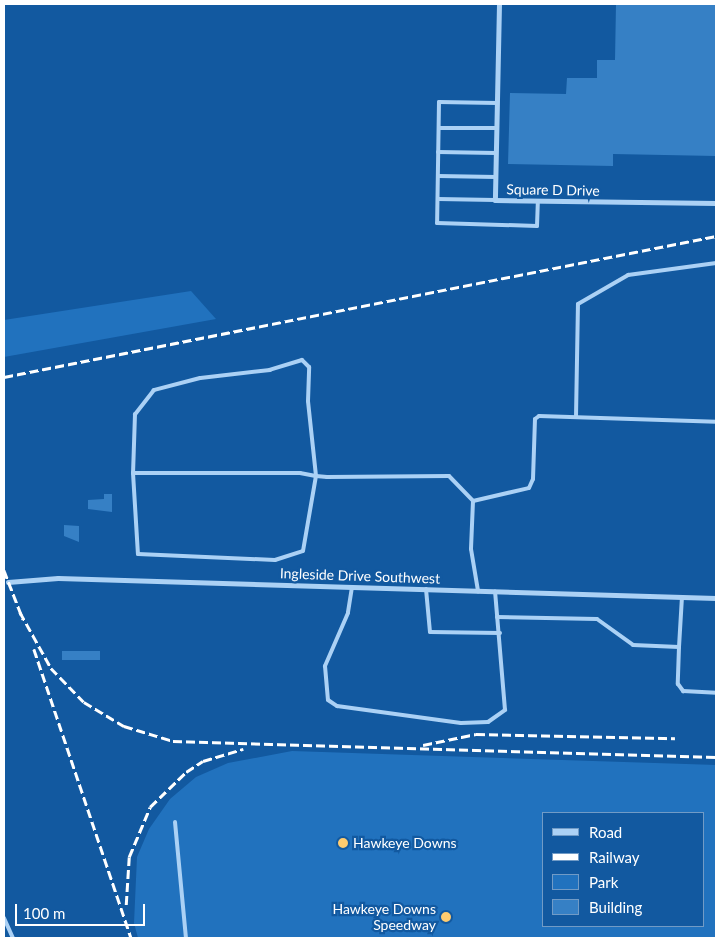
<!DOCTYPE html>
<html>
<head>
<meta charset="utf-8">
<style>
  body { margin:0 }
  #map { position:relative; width:720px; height:942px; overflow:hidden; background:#1259a0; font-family:Lato,sans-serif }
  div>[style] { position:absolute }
  .green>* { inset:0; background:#2172be }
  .building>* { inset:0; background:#3680c5; transform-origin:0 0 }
  .lane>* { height:4px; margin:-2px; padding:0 2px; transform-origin:2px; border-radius:2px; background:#abd1f5 }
  .street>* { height:5px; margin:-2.5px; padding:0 2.5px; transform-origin:2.5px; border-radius:2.5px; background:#abd1f5 }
  .rail>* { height:2.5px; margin-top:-1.25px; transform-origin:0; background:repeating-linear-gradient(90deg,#fff 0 9px,transparent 0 13px) }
  .dots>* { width:14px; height:14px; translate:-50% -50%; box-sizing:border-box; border:2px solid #1259a0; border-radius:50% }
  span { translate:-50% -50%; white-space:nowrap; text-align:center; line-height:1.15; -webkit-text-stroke:4.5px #1259a0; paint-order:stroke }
  .street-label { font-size:14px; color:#fff }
  .poi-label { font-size:14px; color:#fff }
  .left { translate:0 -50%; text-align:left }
  .right { translate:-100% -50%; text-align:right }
  .frame { position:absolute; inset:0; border:5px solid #fff; pointer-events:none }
  .legend { position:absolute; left:542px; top:812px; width:162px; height:115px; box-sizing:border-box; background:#1259a0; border:1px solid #719bc6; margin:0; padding:6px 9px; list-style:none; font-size:15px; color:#fff }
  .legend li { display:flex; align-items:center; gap:10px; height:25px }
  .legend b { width:25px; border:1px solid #719bc6 }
  .scale { position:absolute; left:15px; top:904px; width:130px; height:22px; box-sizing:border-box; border:2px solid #fff; border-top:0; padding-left:6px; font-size:15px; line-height:18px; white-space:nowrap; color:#fff; -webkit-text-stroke:4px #1259a0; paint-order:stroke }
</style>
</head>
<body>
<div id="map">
  <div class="green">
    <div style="clip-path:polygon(191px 291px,216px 319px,4px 357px,4px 320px)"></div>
    <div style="clip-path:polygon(evenodd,292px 751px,716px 765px,716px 938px,138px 938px,134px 923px,137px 857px,149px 829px,170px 799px,196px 777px,228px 763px,292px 751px,544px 813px,704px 813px,704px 926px,544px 926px,544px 813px)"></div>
  </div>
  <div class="building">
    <div style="clip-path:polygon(616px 4px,716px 4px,716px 156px,613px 154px,613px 166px,508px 164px,510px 93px,566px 94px,567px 78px,597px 78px,597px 60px,615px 60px)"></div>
    <div style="clip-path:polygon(104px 494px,112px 494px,112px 512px,88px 509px,88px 500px,104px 499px)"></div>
    <div style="clip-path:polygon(64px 525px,79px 526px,79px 542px,64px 536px)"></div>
    <div style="left:62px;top:651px;width:38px;height:9px"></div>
  </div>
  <div class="lane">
    <div style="left:497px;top:103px;width:58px;rotate:-179deg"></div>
    <div style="left:439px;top:102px;width:121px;rotate:90.9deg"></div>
    <div style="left:437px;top:223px;width:100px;rotate:1.7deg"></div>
    <div style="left:537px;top:226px;width:25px;rotate:-88deg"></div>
    <div style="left:439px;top:128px;width:58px"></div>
    <div style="left:438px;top:152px;width:58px;rotate:1deg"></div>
    <div style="left:438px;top:176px;width:58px;rotate:1deg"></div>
    <div style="left:438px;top:199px;width:57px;rotate:1deg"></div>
    <div style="left:576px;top:417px;width:113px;rotate:-89deg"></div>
    <div style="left:578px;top:304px;width:58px;rotate:-30.1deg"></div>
    <div style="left:628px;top:275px;width:89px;rotate:-7.8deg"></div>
    <div style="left:133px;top:473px;width:81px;rotate:86.5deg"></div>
    <div style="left:138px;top:554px;width:137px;rotate:2.5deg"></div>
    <div style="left:275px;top:560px;width:29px;rotate:-18deg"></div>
    <div style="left:303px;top:551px;width:76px;rotate:-80.2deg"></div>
    <div style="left:316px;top:476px;width:75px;rotate:-96.1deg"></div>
    <div style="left:308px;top:401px;width:34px;rotate:-88deg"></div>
    <div style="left:309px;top:367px;width:10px;rotate:-135deg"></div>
    <div style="left:302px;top:360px;width:34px;rotate:163deg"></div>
    <div style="left:270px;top:370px;width:70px;rotate:173.5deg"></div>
    <div style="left:200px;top:378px;width:48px;rotate:165.4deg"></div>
    <div style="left:154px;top:390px;width:31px;rotate:128deg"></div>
    <div style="left:135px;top:414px;width:59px;rotate:91.9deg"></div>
    <div style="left:133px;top:473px;width:167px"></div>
    <div style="left:300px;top:473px;width:16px;rotate:11deg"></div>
    <div style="left:316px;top:476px;width:11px;rotate:5deg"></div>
    <div style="left:327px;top:477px;width:122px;rotate:-0.5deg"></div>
    <div style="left:449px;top:476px;width:35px;rotate:46deg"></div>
    <div style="left:473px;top:501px;width:57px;rotate:-13.1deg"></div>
    <div style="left:529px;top:488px;width:10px;rotate:-66deg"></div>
    <div style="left:533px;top:479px;width:60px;rotate:-88.1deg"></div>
    <div style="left:535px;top:419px;width:5px;rotate:-37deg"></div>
    <div style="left:539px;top:416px;width:177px;rotate:1.9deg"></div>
    <div style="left:473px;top:501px;width:48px;rotate:92.4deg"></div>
    <div style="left:471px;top:549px;width:43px;rotate:80.5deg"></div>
    <div style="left:352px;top:587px;width:26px;rotate:99deg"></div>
    <div style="left:348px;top:613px;width:58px;rotate:113.5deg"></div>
    <div style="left:325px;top:666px;width:34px;rotate:85deg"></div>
    <div style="left:328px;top:700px;width:11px;rotate:34deg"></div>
    <div style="left:337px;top:706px;width:125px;rotate:7.8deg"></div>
    <div style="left:461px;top:723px;width:27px;rotate:-2deg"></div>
    <div style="left:488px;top:722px;width:21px;rotate:-35deg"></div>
    <div style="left:505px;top:710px;width:119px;rotate:-94.8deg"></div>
    <div style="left:426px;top:589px;width:43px;rotate:84.7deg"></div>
    <div style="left:430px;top:632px;width:70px;rotate:0.8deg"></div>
    <div style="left:497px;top:617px;width:100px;rotate:1.1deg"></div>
    <div style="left:597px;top:619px;width:44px;rotate:35.8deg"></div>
    <div style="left:633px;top:645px;width:46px;rotate:2.5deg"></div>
    <div style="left:679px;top:647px;width:50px;rotate:-86.6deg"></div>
    <div style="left:679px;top:647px;width:37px;rotate:92deg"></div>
    <div style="left:678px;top:684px;width:9px;rotate:54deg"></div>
    <div style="left:683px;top:691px;width:33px;rotate:3deg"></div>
    <div style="left:175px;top:822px;width:117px;rotate:84.6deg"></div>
    <div style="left:4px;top:918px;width:22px;rotate:66deg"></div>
  </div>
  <div class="street">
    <div style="left:499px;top:4px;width:196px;rotate:91.2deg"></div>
    <div style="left:495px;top:200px;width:221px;rotate:0.8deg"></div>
    <div style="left:8px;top:582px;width:50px;rotate:-4.6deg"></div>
    <div style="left:58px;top:578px;width:658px;rotate:1.74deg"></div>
  </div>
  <div class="rail">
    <div style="left:4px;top:377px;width:726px;rotate:-11.2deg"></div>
    <div style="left:4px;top:570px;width:53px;rotate:68.8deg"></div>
    <div style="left:20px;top:612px;width:64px;rotate:61deg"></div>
    <div style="left:51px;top:668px;width:47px;rotate:45.9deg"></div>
    <div style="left:84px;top:702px;width:47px;rotate:31deg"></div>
    <div style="left:124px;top:726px;width:51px;rotate:17deg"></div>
    <div style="left:173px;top:741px;width:543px;rotate:1.69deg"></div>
    <div style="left:34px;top:649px;width:305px;rotate:71.4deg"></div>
    <div style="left:423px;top:745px;width:54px;rotate:-11.7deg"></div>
    <div style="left:476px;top:734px;width:199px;rotate:1.2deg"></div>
    <div style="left:126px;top:905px;width:48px;rotate:-86.4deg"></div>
    <div style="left:129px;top:857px;width:54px;rotate:-67.2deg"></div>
    <div style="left:150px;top:807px;width:50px;rotate:-44.2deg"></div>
    <div style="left:186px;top:772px;width:20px;rotate:-33deg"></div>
    <div style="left:203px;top:761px;width:42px;rotate:-16.7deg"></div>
  </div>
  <div class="dots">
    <div style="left:343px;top:843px;background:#ffcc6f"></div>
    <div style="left:446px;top:917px;background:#ffcc6f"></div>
  </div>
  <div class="street-label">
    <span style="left:553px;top:190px;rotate:1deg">Square D Drive</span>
    <span style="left:360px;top:576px;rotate:2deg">Ingleside Drive Southwest</span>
  </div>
  <div class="poi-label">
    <span class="left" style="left:353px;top:843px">Hawkeye Downs</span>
    <span class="right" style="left:436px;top:917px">Hawkeye Downs<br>Speedway</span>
  </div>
  <div class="frame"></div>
  <ul class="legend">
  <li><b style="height:6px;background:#abd1f5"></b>Road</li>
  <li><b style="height:6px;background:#fff"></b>Railway</li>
  <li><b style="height:14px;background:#2172be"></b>Park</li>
  <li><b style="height:14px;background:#3680c5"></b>Building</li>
  </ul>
  <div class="scale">100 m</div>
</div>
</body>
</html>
